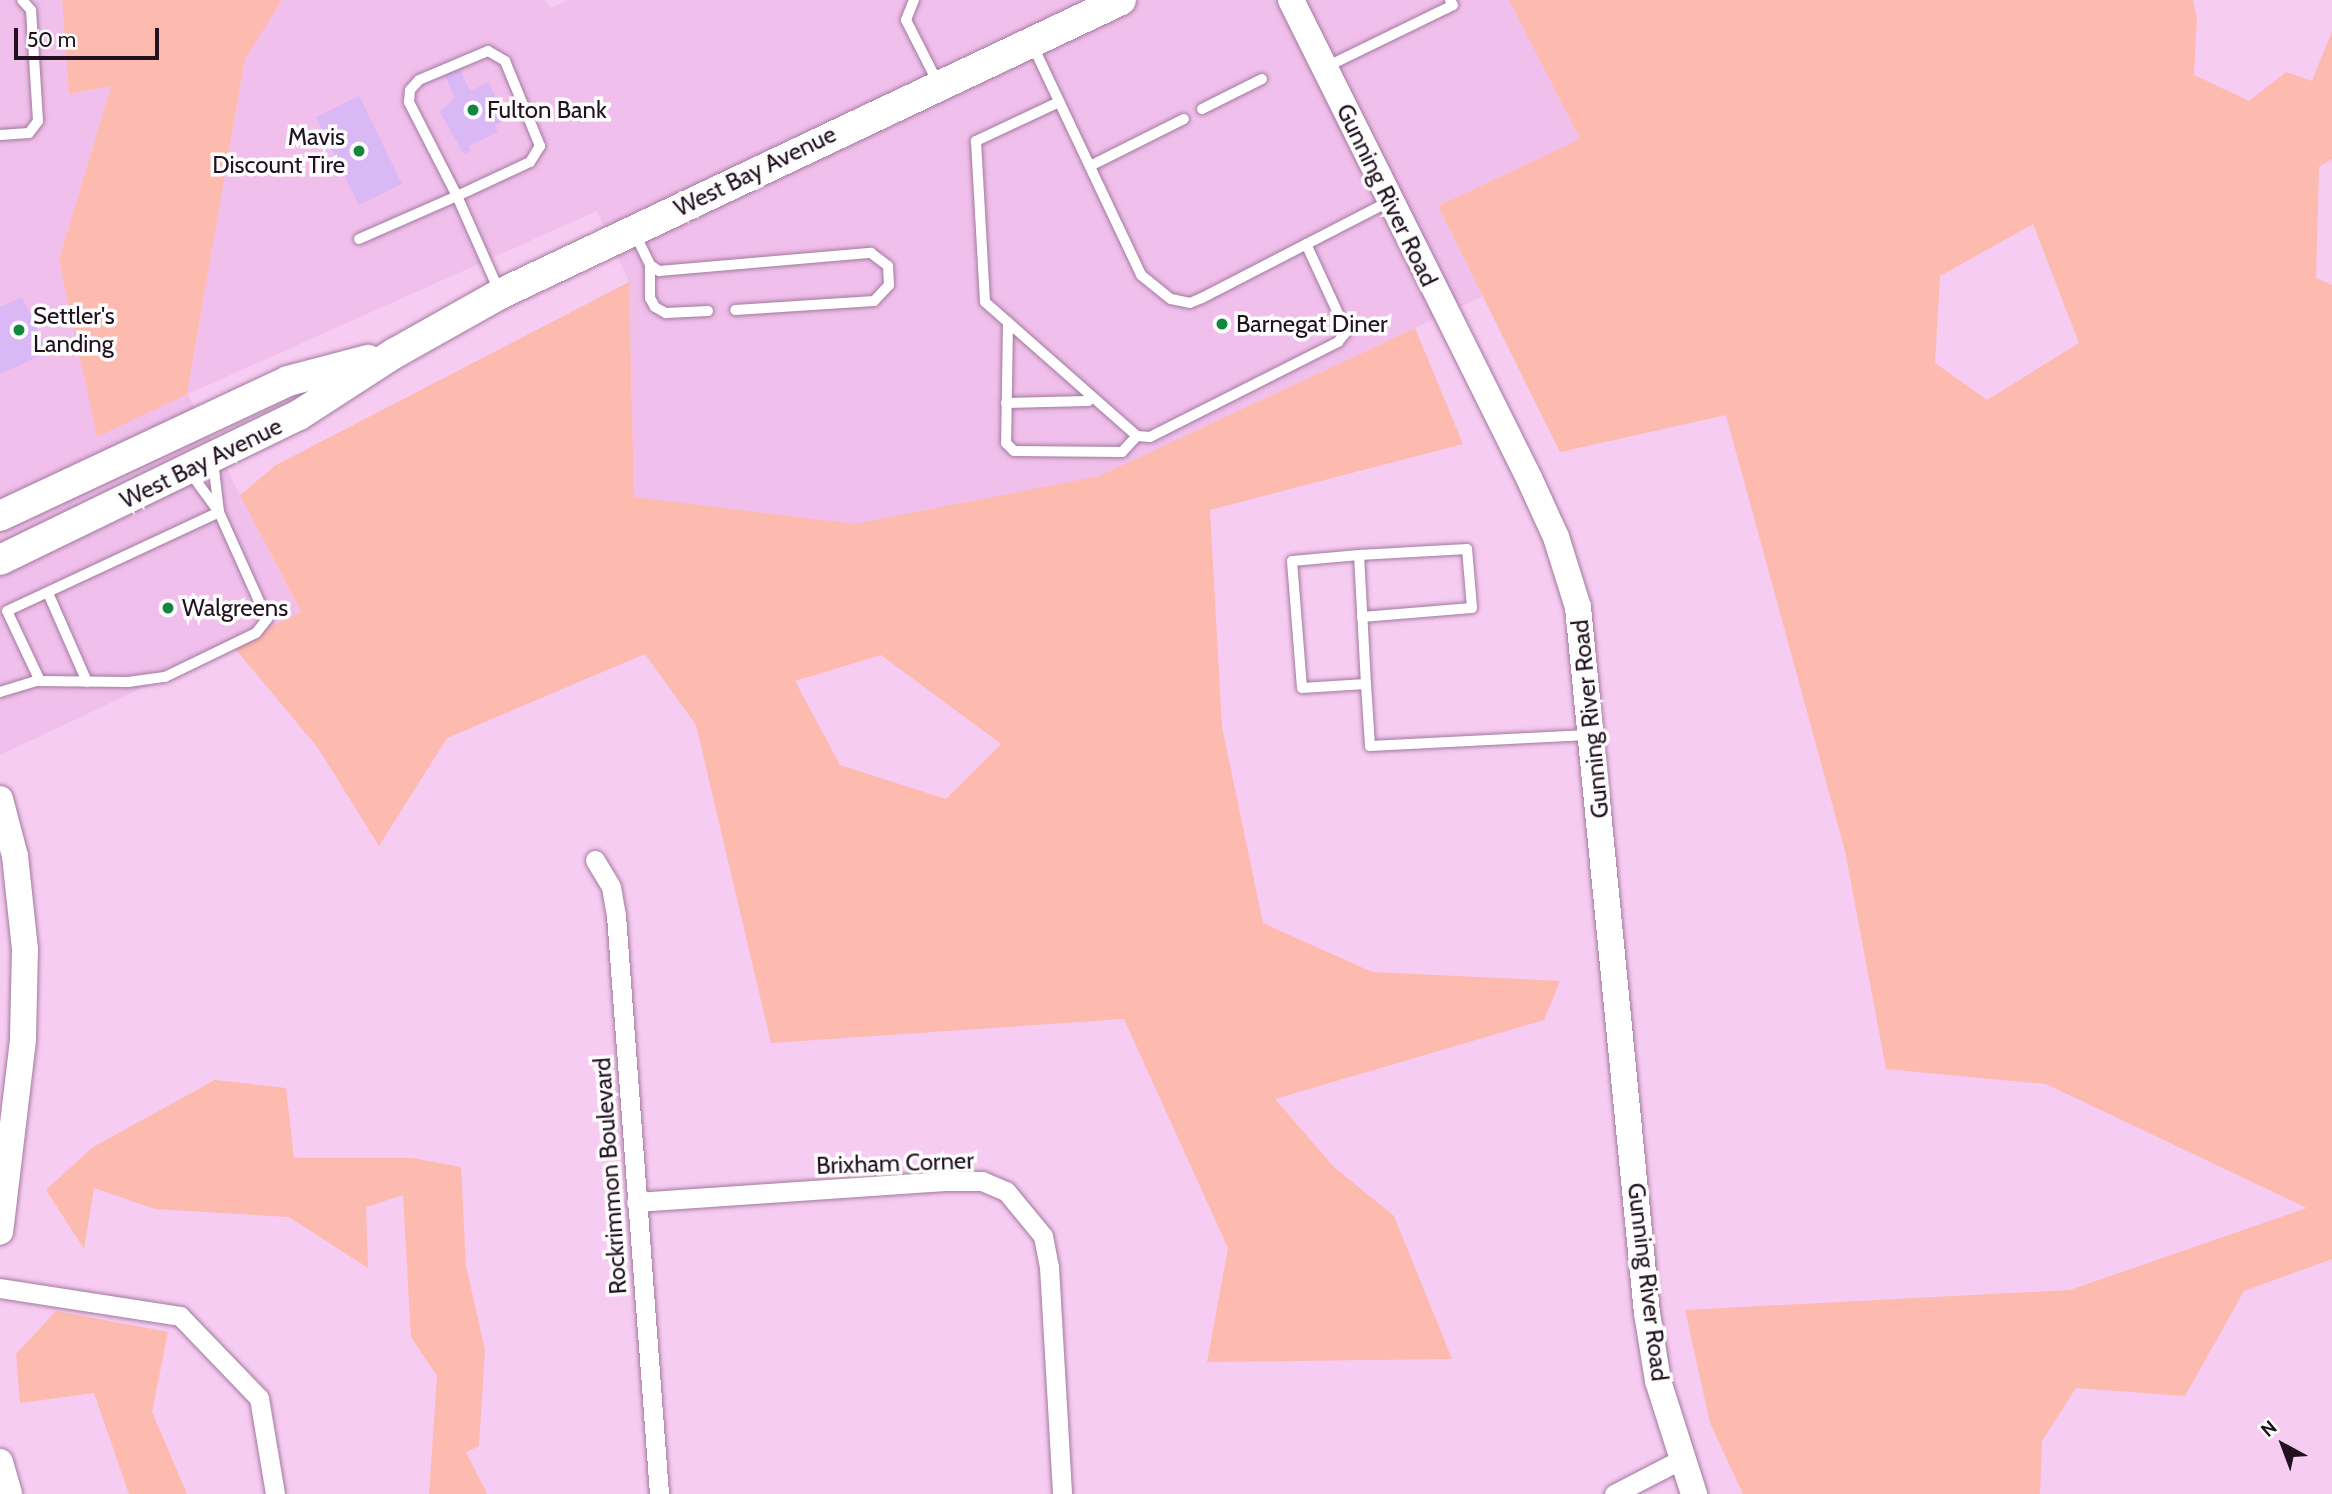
<!DOCTYPE html>
<html>
<head>
<meta charset="utf-8">
<style>
  body { margin:0 }
  #map { position:relative; width:2332px; height:1494px; overflow:hidden; background:#f7ccf2; font-family:Cabin,sans-serif }
  div>[style] { position:absolute }
  .built>* { inset:0; background:#f0bfeb }
  .green>* { inset:0; background:#fdbaae }
  .building>* { inset:0; background:#dab7f5; transform-origin:0 0 }
  .roads { filter:drop-shadow(0 0 2px #a27a9e) drop-shadow(0 0 2px #a27a9e) }
  .lane>* { height:10px; margin:-5px; padding:0 5px; transform-origin:5px; border-radius:5px; background:#fff }
  .street>* { height:19px; margin:-9.5px; padding:0 9.5px; transform-origin:9.5px; border-radius:9.5px; background:#fff }
  .secondary>* { height:26px; margin:-13px; padding:0 13px; transform-origin:13px; border-radius:13px; background:#fff }
  .primary>* { height:30px; margin:-15px; padding:0 15px; transform-origin:15px; border-radius:15px; background:#fff }
  .dots>* { width:19px; height:19px; translate:-50% -50%; box-sizing:border-box; border:4px solid #fdfdfd; border-radius:50% }
  span { translate:-50% -50%; white-space:nowrap; text-align:center; line-height:1.15; -webkit-text-stroke:7px #fdfdfd; paint-order:stroke }
  .poi-label { font-size:24px; color:#221220 }
  .left { translate:0 -50%; text-align:left }
  .right { translate:-100% -50%; text-align:right }
  .street-label { font-size:24px; color:#221220 }
  .north { position:absolute; left:2248px; top:1410px; width:70px; height:70px; -webkit-text-stroke:5px #fdfdfd; paint-order:stroke; rotate:319deg; font-size:19px; font-weight:700; line-height:28px; text-align:center; color:#221220 }
  .north::after { content:''; display:block; margin:auto; width:24px; height:32px; background:#221220; clip-path:polygon(50% 0,100% 100%,50% 72%,0 100%) }
  .scale { position:absolute; left:14px; top:28px; width:145px; height:32px; box-sizing:border-box; border:4px solid #221220; border-top:0; padding-left:9px; font-size:21px; line-height:24px; white-space:nowrap; color:#221220; -webkit-text-stroke:5px #fdfdfd; paint-order:stroke }
</style>
</head>
<body>
<div id="map">
  <div class="built">
    <div style="clip-path:polygon(0 0,62px 0,69px 94px,111px 86px,59px 260px,187px 394px,245px 59px,282px 0,545px 0,551px 8px,567px 0,1509px 0,1580px 139px,1438px 206px,1483px 296px,1099px 476px,855px 525px,634px 497px,629px 282px,597px 211px,188px 394px,301px 613px,0 755px)"></div>
  </div>
  <div class="green">
    <div style="clip-path:polygon(62px 0,282px 0,245px 59px,187px 394px,97px 437px,59px 260px,111px 86px,69px 94px)"></div>
    <div style="clip-path:polygon(evenodd,1509px 0,2193px 0,2197px 19px,2194px 75px,2249px 101px,2286px 72px,2312px 81px,2332px 31px,2332px 159px,2319px 167px,2316px 278px,2332px 285px,2332px 1259px,2244px 1291px,2185px 1396px,2076px 1388px,2042px 1441px,2040px 1494px,1743px 1494px,1710px 1423px,1685px 1310px,2070px 1290px,2307px 1208px,2046px 1084px,1886px 1069px,1845px 851px,1726px 415px,1560px 452px,1438px 206px,1580px 139px,1509px 0,2033px 224px,2079px 343px,1987px 400px,1935px 363px,1940px 276px,2033px 224px)"></div>
    <div style="clip-path:polygon(evenodd,629px 282px,634px 497px,855px 524px,1099px 476px,1415px 328px,1463px 444px,1210px 510px,1222px 727px,1263px 923px,1372px 972px,1560px 981px,1544px 1020px,1275px 1099px,1334px 1167px,1394px 1216px,1452px 1359px,1207px 1362px,1228px 1248px,1124px 1019px,771px 1043px,696px 725px,645px 654px,447px 738px,379px 846px,318px 748px,232px 645px,301px 612px,240px 495px,276px 465px,629px 282px,881px 655px,1001px 744px,946px 799px,840px 765px,795px 681px,881px 655px)"></div>
    <div style="clip-path:polygon(215px 1080px,286px 1088px,294px 1158px,412px 1158px,461px 1167px,466px 1266px,485px 1350px,479px 1446px,466px 1452px,487px 1494px,429px 1494px,437px 1376px,411px 1337px,403px 1195px,366px 1207px,368px 1268px,289px 1217px,155px 1209px,94px 1188px,84px 1249px,46px 1190px,93px 1147px)"></div>
    <div style="clip-path:polygon(56px 1311px,168px 1332px,152px 1412px,187px 1494px,129px 1494px,94px 1393px,20px 1403px,16px 1354px)"></div>
  </div>
  <div class="building">
    <div style="clip-path:polygon(459px 68px,470px 91px,489px 82px,503px 115px,502px 122px,495px 125px,498px 132px,468px 146px,471px 151px,464px 154px,440px 112px,455px 98px,445px 75px)"></div>
    <div style="left:359px;top:96px;width:98px;height:48px;rotate:64deg"></div>
    <div style="clip-path:polygon(22px 297px,48px 352px,0 374px,0 307px)"></div>
  </div>
  <div class="roads">
    <div class="lane">
      <div style="left:914px;top:0;width:22px;rotate:112deg"></div>
      <div style="left:906px;top:20px;width:71px;rotate:63.1deg"></div>
      <div style="left:1032px;top:44px;width:255px;rotate:64.7deg"></div>
      <div style="left:1141px;top:275px;width:38px;rotate:39deg"></div>
      <div style="left:1171px;top:299px;width:19px;rotate:12deg"></div>
      <div style="left:1190px;top:303px;width:13px;rotate:-23deg"></div>
      <div style="left:1202px;top:298px;width:212px;rotate:-27.3deg"></div>
      <div style="left:1326px;top:67px;width:141px;rotate:-26deg"></div>
      <div style="left:1453px;top:5px;width:6px;rotate:-121deg"></div>
      <div style="left:1059px;top:102px;width:92px;rotate:154.8deg"></div>
      <div style="left:976px;top:141px;width:161px;rotate:86.8deg"></div>
      <div style="left:985px;top:302px;width:203px;rotate:41.4deg"></div>
      <div style="left:1137px;top:436px;width:13px;rotate:4deg"></div>
      <div style="left:1150px;top:437px;width:211px;rotate:-26.8deg"></div>
      <div style="left:1338px;top:342px;width:11px;rotate:-52deg"></div>
      <div style="left:1345px;top:333px;width:9px;rotate:-103deg"></div>
      <div style="left:1343px;top:324px;width:88px;rotate:-114.8deg"></div>
      <div style="left:1202px;top:109px;width:67px;rotate:-26.6deg"></div>
      <div style="left:0;top:135px;width:29px;rotate:-4deg"></div>
      <div style="left:29px;top:133px;width:15px;rotate:-53deg"></div>
      <div style="left:38px;top:121px;width:111px;rotate:-93.6deg"></div>
      <div style="left:31px;top:10px;width:13px;rotate:-132deg"></div>
      <div style="left:1090px;top:166px;width:105px;rotate:-26.6deg"></div>
      <div style="left:635px;top:234px;width:34px;rotate:64deg"></div>
      <div style="left:650px;top:265px;width:11px;rotate:34deg"></div>
      <div style="left:659px;top:271px;width:213px;rotate:-4.9deg"></div>
      <div style="left:871px;top:253px;width:21px;rotate:37deg"></div>
      <div style="left:888px;top:266px;width:19px;rotate:87deg"></div>
      <div style="left:889px;top:285px;width:22px;rotate:133deg"></div>
      <div style="left:874px;top:301px;width:139px;rotate:176.3deg"></div>
      <div style="left:359px;top:239px;width:107px;rotate:-23.7deg"></div>
      <div style="left:457px;top:196px;width:106px;rotate:-117.1deg"></div>
      <div style="left:409px;top:102px;width:12px;rotate:-85deg"></div>
      <div style="left:410px;top:90px;width:13px;rotate:-48deg"></div>
      <div style="left:419px;top:80px;width:75px;rotate:-22.8deg"></div>
      <div style="left:488px;top:51px;width:20px;rotate:30deg"></div>
      <div style="left:505px;top:61px;width:92px;rotate:67.6deg"></div>
      <div style="left:540px;top:146px;width:19px;rotate:122deg"></div>
      <div style="left:530px;top:162px;width:81px;rotate:155deg"></div>
      <div style="left:457px;top:196px;width:104px;rotate:66.1deg"></div>
      <div style="left:650px;top:265px;width:33px;rotate:90deg"></div>
      <div style="left:650px;top:298px;width:10px;rotate:61deg"></div>
      <div style="left:655px;top:307px;width:13px;rotate:29deg"></div>
      <div style="left:666px;top:313px;width:42px;rotate:-2.7deg"></div>
      <div style="left:1008px;top:322px;width:121px;rotate:90.9deg"></div>
      <div style="left:1006px;top:443px;width:11px;rotate:45deg"></div>
      <div style="left:1014px;top:451px;width:108px;rotate:0.5deg"></div>
      <div style="left:1122px;top:452px;width:22px;rotate:-47deg"></div>
      <div style="left:1006px;top:403px;width:82px;rotate:-1.4deg"></div>
      <div style="left:1088px;top:401px;width:6px;rotate:-51deg"></div>
      <div style="left:213px;top:461px;width:51px;rotate:83.3deg"></div>
      <div style="left:1359px;top:555px;width:67px;rotate:174.9deg"></div>
      <div style="left:1292px;top:561px;width:127px;rotate:85.5deg"></div>
      <div style="left:1302px;top:688px;width:64px;rotate:-3.6deg"></div>
      <div style="left:48px;top:593px;width:97px;rotate:66.3deg"></div>
      <div style="left:1362px;top:617px;width:110px;rotate:-4.7deg"></div>
      <div style="left:1472px;top:608px;width:59px;rotate:-94.8deg"></div>
      <div style="left:1467px;top:549px;width:108px;rotate:176.8deg"></div>
      <div style="left:1359px;top:555px;width:129px;rotate:86.9deg"></div>
      <div style="left:1366px;top:684px;width:62px;rotate:86.3deg"></div>
      <div style="left:1370px;top:746px;width:218px;rotate:-2.9deg"></div>
      <div style="left:40px;top:681px;width:77px;rotate:-115.2deg"></div>
      <div style="left:7px;top:611px;width:234px;rotate:-25deg"></div>
      <div style="left:0;top:692px;width:39px;rotate:-17deg"></div>
      <div style="left:37px;top:681px;width:91px;rotate:0.6deg"></div>
      <div style="left:128px;top:682px;width:37px;rotate:-8deg"></div>
      <div style="left:165px;top:677px;width:101px;rotate:-25.8deg"></div>
      <div style="left:256px;top:633px;width:18px;rotate:-52deg"></div>
      <div style="left:267px;top:619px;width:117px;rotate:-114.2deg"></div>
      <div style="left:219px;top:512px;width:51px;rotate:-126.2deg"></div>
    </div>
    <div class="street">
      <div style="left:595px;top:860px;width:31px;rotate:59deg"></div>
      <div style="left:611px;top:887px;width:28px;rotate:80deg"></div>
      <div style="left:616px;top:915px;width:581px;rotate:85.75deg"></div>
      <div style="left:636px;top:1202px;width:313px;rotate:-3.9deg"></div>
      <div style="left:948px;top:1181px;width:34px"></div>
      <div style="left:982px;top:1181px;width:26px;rotate:23deg"></div>
      <div style="left:1006px;top:1191px;width:58px;rotate:50.6deg"></div>
      <div style="left:1043px;top:1236px;width:32px;rotate:79deg"></div>
      <div style="left:1049px;top:1267px;width:227px;rotate:86.7deg"></div>
      <div style="left:0;top:1288px;width:182px;rotate:8.8deg"></div>
      <div style="left:180px;top:1316px;width:114px;rotate:46.1deg"></div>
      <div style="left:259px;top:1398px;width:97px;rotate:80.5deg"></div>
      <div style="left:1614px;top:1494px;width:74px;rotate:-27.3deg"></div>
    </div>
    <div class="secondary">
      <div style="left:1291px;top:0;width:534px;rotate:63.53deg"></div>
      <div style="left:1529px;top:478px;width:65px;rotate:65.4deg"></div>
      <div style="left:1556px;top:537px;width:73px;rotate:72.6deg"></div>
      <div style="left:1578px;top:607px;width:709px;rotate:84.42deg"></div>
      <div style="left:1647px;top:1313px;width:69px;rotate:80.8deg"></div>
      <div style="left:1658px;top:1381px;width:119px;rotate:72.3deg"></div>
      <div style="left:0;top:799px;width:59px;rotate:75.3deg"></div>
      <div style="left:15px;top:856px;width:94px;rotate:83.9deg"></div>
      <div style="left:25px;top:949px;width:91px;rotate:91.3deg"></div>
      <div style="left:23px;top:1040px;width:193px;rotate:96.8deg"></div>
      <div style="left:0;top:1462px;width:33px;rotate:74deg"></div>
    </div>
    <div class="primary">
      <div style="left:0;top:516px;width:318px;rotate:-25.1deg"></div>
      <div style="left:288px;top:381px;width:83px;rotate:-14.7deg"></div>
      <div style="left:0;top:560px;width:332px;rotate:-25.9deg"></div>
      <div style="left:299px;top:415px;width:114px;rotate:-32.9deg"></div>
      <div style="left:395px;top:353px;width:120px;rotate:-29.3deg"></div>
      <div style="left:500px;top:294px;width:687px;rotate:-25.33deg"></div>
    </div>
  </div>
  <div class="dots">
    <div style="left:473px;top:110px;background:#138740"></div>
    <div style="left:359px;top:151px;background:#138740"></div>
    <div style="left:1222px;top:324px;background:#138740"></div>
    <div style="left:19px;top:330px;background:#138740"></div>
    <div style="left:168px;top:608px;background:#138740"></div>
  </div>
  <div class="poi-label">
    <span class="left" style="left:487px;top:110px">Fulton Bank</span>
    <span class="right" style="left:345px;top:151px">Mavis<br>Discount Tire</span>
    <span class="left" style="left:33px;top:330px">Settler's<br>Landing</span>
    <span class="left" style="left:1236px;top:324px">Barnegat Diner</span>
    <span class="left" style="left:182px;top:608px">Walgreens</span>
  </div>
  <div class="street-label">
    <span style="left:755px;top:171px;rotate:-26deg">West Bay Avenue</span>
    <span style="left:1387px;top:195px;rotate:64deg">Gunning River Road</span>
    <span style="left:201px;top:463px;rotate:-26deg">West Bay Avenue</span>
    <span style="left:1590px;top:719px;rotate:-96deg">Gunning River Road</span>
    <span style="left:895px;top:1163px;rotate:-2deg">Brixham Corner</span>
    <span style="left:610px;top:1176px;rotate:-94deg">Rockrimmon Boulevard</span>
    <span style="left:1648px;top:1282px;rotate:83deg">Gunning River Road</span>
  </div>
  <div class="north">N</div>
  <div class="scale">50 m</div>
</div>
</body>
</html>
